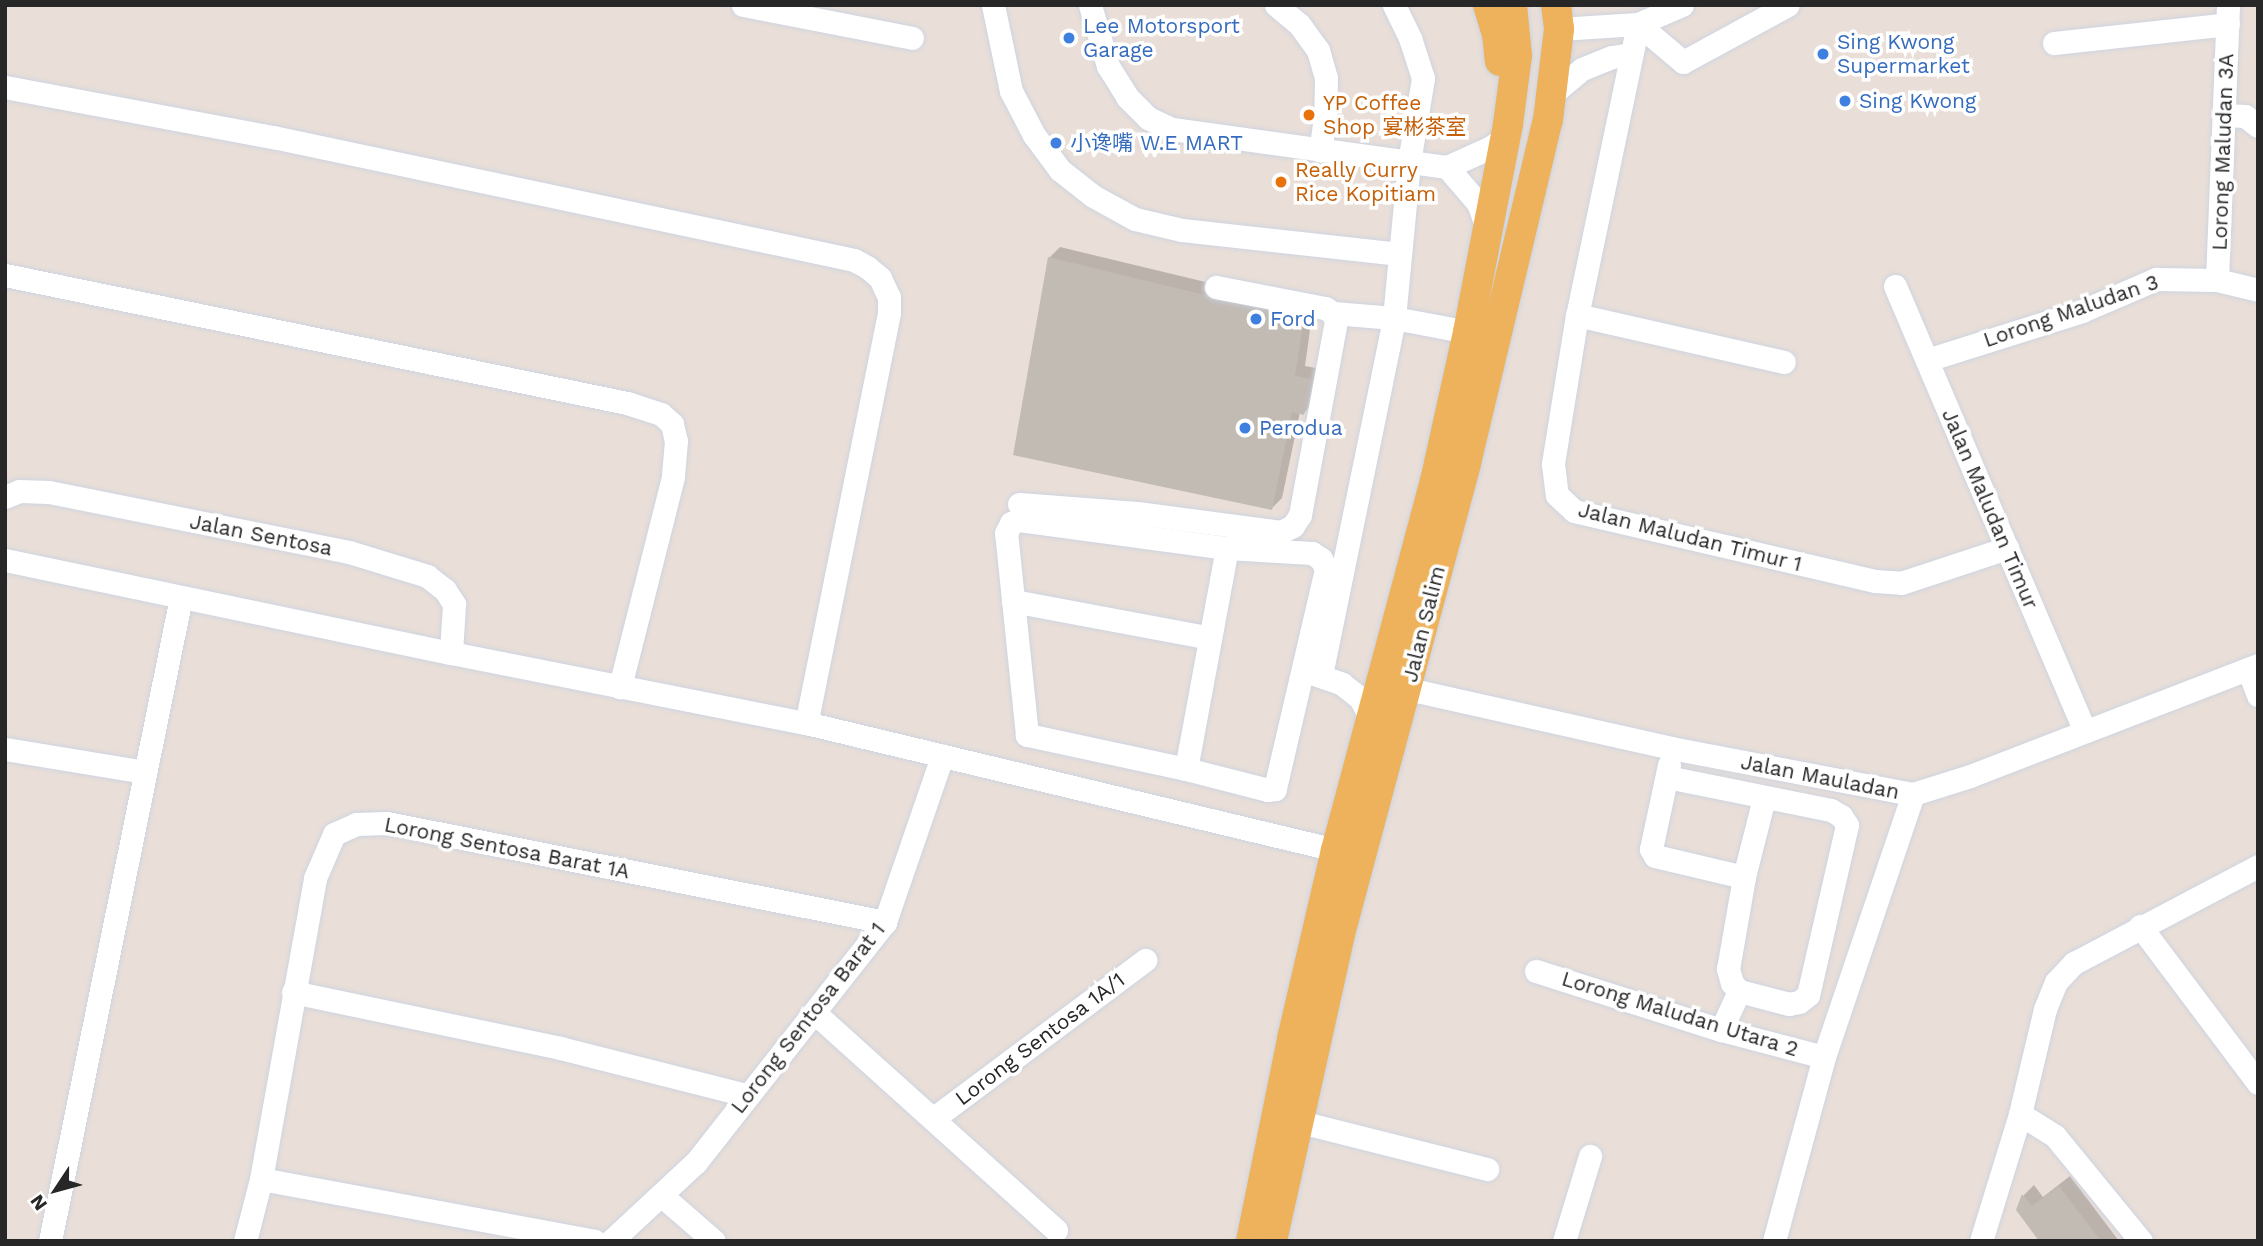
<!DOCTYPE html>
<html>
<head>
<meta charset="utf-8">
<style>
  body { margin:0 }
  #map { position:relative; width:2263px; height:1246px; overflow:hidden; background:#eadfd8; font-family:"Work Sans","Noto Sans SC",sans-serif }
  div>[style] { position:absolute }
  .shadow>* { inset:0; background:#0003 }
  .building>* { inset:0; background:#c2bbb4 }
  .roads { filter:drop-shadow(0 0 2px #ced4e0) drop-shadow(0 0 2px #ced4e0) }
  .minor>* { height:23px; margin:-11.5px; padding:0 11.5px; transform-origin:11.5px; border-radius:11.5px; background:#fff }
  .major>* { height:30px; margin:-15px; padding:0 15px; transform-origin:15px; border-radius:15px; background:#edb25b }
  .dots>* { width:19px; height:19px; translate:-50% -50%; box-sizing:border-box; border:4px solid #fff; border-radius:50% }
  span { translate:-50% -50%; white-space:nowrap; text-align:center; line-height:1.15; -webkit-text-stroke:7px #fff; paint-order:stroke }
  .shop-label { font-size:21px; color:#366cbe }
  .left { translate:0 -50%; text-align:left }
  .food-label { font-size:21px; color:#c56008 }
  .street-label { font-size:21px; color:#272727 }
  .frame { position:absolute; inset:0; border:7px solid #272727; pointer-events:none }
  .north { position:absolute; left:21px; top:1155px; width:70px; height:70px; -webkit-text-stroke:5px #fff; paint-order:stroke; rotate:234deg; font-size:19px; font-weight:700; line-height:28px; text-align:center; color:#272727 }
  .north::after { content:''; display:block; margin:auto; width:24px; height:32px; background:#272727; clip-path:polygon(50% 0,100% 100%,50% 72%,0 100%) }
</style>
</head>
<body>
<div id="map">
  <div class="shadow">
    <div style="clip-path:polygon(1060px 247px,1313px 308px,1305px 366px,1321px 369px,1314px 402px,1304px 413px,1300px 412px,1282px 498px,1272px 508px,1049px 258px)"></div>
    <div style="clip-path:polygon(2070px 1176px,2119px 1241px,2042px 1241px,2018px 1210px,2024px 1195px,2034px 1185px,2043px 1197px)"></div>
  </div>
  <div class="building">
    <div style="clip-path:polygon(1048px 257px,1205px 295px,1213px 301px,1304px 319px,1295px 376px,1311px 379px,1304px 415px,1292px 412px,1272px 510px,1013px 455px)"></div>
    <div style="clip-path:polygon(2059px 1186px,2101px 1241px,2039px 1241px,2016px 1210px,2022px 1194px,2032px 1206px)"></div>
  </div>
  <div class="roads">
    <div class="minor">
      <div style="left:743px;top:5px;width:172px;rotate:11deg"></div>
      <div style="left:993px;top:5px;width:88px;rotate:78.2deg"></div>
      <div style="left:1011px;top:91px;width:50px;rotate:62.4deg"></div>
      <div style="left:1034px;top:135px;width:44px;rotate:53.4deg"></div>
      <div style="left:1060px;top:170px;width:42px;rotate:38.2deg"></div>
      <div style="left:1093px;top:196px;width:48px;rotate:28.7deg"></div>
      <div style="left:1135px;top:219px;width:48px;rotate:13.2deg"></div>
      <div style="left:1182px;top:230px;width:219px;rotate:6.3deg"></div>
      <div style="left:1090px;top:5px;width:64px;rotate:73.6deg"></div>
      <div style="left:1108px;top:66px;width:36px;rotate:58deg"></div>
      <div style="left:1127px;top:97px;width:30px;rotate:45deg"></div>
      <div style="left:1148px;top:118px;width:26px;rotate:25deg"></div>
      <div style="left:1172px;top:129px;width:278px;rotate:7.9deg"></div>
      <div style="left:1447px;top:167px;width:48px;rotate:-24.4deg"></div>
      <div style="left:1491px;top:147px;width:17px;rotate:-36deg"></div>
      <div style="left:1276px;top:5px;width:30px;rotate:40deg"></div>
      <div style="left:1299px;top:24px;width:32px;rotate:54deg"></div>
      <div style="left:1318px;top:50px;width:29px;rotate:74deg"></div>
      <div style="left:1326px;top:78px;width:39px;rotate:91deg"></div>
      <div style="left:1325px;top:117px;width:34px;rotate:98deg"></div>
      <div style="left:1638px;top:24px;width:297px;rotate:101.8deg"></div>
      <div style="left:1577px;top:315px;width:151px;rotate:99.2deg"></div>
      <div style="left:1553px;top:464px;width:31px;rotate:83deg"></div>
      <div style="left:1557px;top:495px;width:23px;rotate:43deg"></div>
      <div style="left:1574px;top:511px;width:309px;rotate:13.1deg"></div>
      <div style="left:1875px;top:581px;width:26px;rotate:4deg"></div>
      <div style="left:1901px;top:583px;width:112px;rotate:-18.3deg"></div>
      <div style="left:1638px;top:24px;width:59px;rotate:40.2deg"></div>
      <div style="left:1683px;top:62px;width:119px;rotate:-28.5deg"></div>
      <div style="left:1559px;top:29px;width:79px;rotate:-3.6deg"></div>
      <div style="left:1638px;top:24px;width:48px;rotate:-23.4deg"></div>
      <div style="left:2054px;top:43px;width:175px;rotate:-6.2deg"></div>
      <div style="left:5px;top:87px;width:273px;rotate:10.6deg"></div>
      <div style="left:273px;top:137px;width:594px;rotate:11.95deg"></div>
      <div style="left:854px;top:260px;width:15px;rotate:28deg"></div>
      <div style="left:867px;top:267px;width:17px;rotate:40deg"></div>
      <div style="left:880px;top:278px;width:21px;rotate:65deg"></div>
      <div style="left:889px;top:297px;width:16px;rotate:90deg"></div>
      <div style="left:889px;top:313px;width:418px;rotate:101.4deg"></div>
      <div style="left:1551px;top:95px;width:40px;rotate:-40deg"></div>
      <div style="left:1582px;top:69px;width:32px;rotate:-22deg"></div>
      <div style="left:1612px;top:57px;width:19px;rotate:-9deg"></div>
      <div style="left:2224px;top:115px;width:21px;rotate:3deg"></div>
      <div style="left:2245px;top:116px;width:16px;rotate:38deg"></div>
      <div style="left:1447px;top:167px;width:48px;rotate:49.3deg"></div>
      <div style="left:1478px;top:203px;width:30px;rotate:70deg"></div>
      <div style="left:5px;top:275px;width:635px;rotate:11.63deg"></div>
      <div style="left:627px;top:403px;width:36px;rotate:18deg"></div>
      <div style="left:661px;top:414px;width:15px;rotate:42deg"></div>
      <div style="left:672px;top:424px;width:17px;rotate:77deg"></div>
      <div style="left:676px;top:441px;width:36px;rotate:95deg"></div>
      <div style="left:673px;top:477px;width:217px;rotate:104.2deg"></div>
      <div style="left:2217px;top:280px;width:275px;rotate:-87.7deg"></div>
      <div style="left:1895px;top:286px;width:484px;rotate:66.9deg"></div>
      <div style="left:1333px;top:313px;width:61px;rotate:4.7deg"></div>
      <div style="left:1394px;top:318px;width:75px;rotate:10.7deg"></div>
      <div style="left:1577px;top:315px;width:212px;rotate:12.8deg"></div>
      <div style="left:1927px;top:360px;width:163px;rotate:-17.5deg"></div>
      <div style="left:2082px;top:311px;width:81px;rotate:-23.4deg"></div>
      <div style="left:2156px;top:279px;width:61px;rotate:0.9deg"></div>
      <div style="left:2217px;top:280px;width:42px;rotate:13.7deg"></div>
      <div style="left:5px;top:497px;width:15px;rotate:-23deg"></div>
      <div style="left:19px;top:491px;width:30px;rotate:2deg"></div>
      <div style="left:49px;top:492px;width:306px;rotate:11.3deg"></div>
      <div style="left:349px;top:552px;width:82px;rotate:17.1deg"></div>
      <div style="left:427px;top:576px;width:23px;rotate:38deg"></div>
      <div style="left:445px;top:590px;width:17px;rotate:57deg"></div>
      <div style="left:454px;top:604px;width:49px;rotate:93.5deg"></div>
      <div style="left:1019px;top:504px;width:118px;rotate:4.4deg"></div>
      <div style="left:1137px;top:513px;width:145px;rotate:7.5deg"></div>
      <div style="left:1281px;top:532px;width:13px;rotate:-27deg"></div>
      <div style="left:1293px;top:526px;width:13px;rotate:-58deg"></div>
      <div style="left:1300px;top:515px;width:197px;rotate:-79.5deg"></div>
      <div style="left:1336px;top:321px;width:9px;rotate:-111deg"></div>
      <div style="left:1333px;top:313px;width:9px;rotate:-148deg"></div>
      <div style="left:1325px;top:308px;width:111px;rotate:-169.1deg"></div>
      <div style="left:1019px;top:520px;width:210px;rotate:7.7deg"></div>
      <div style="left:1227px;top:548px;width:85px;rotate:3.4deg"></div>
      <div style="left:1312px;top:553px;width:11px;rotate:34deg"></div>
      <div style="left:1321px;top:559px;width:11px;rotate:63deg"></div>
      <div style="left:1326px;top:569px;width:226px;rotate:103.1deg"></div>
      <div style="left:1275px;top:789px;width:7px;rotate:172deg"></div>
      <div style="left:1268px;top:790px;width:85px;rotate:-165.6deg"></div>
      <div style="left:1186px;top:769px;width:163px;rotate:-167.9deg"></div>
      <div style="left:1027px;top:735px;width:203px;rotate:-95.9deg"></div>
      <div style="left:1006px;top:533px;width:11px;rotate:-63deg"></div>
      <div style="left:1011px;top:523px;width:9px;rotate:-21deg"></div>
      <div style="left:5px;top:560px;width:456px;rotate:11.8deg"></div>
      <div style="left:451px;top:653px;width:362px;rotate:11.2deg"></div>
      <div style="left:806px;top:723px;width:545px;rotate:13.48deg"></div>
      <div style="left:1013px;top:601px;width:200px;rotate:10.6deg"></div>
      <div style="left:2248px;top:669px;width:28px;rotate:69deg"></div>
      <div style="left:1308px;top:672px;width:36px;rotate:19deg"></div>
      <div style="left:1342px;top:684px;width:23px;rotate:38deg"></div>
      <div style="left:1360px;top:698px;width:26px;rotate:62deg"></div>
      <div style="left:1321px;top:675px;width:364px;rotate:-78.4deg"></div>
      <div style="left:1394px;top:318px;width:157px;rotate:-84.5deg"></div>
      <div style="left:1409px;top:162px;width:85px;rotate:-80.5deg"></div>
      <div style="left:1423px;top:78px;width:40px;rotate:-108deg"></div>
      <div style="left:1411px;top:40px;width:39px;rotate:-116deg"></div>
      <div style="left:1408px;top:689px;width:270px;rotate:12.6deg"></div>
      <div style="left:1671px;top:748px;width:246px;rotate:10.8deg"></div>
      <div style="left:1913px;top:794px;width:60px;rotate:-17.5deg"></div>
      <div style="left:1970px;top:776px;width:309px;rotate:-21.1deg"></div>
      <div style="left:5px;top:749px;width:142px;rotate:9.3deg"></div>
      <div style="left:1669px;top:765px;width:86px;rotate:102.1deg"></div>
      <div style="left:1651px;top:849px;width:8px;rotate:60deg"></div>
      <div style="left:1655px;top:856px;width:91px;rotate:13.3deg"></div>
      <div style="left:1186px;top:769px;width:225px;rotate:-79.5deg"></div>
      <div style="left:1667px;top:777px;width:167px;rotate:11.4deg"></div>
      <div style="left:1831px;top:810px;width:12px;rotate:31deg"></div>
      <div style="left:1841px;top:816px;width:11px;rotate:56deg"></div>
      <div style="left:1847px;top:825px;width:174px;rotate:102.9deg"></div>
      <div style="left:1808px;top:995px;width:11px;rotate:142deg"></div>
      <div style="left:1799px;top:1002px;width:10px;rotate:169deg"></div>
      <div style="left:1789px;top:1004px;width:52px;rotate:-165.4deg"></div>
      <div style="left:1739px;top:991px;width:11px;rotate:-131deg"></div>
      <div style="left:1732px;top:983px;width:15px;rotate:-106deg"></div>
      <div style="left:1728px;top:969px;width:93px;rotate:-80.1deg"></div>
      <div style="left:1744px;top:877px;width:81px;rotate:-75.8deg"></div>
      <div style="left:2140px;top:926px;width:196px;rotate:53.1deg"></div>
      <div style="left:1536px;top:971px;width:194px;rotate:17.7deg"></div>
      <div style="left:1721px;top:1030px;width:106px;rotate:14.7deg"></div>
      <div style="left:293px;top:992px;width:273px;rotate:11.8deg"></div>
      <div style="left:560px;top:1048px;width:192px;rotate:14.2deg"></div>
      <div style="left:816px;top:1014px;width:323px;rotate:42deg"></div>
      <div style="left:1721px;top:1030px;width:43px;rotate:-65.2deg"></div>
      <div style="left:2020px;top:1114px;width:41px;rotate:32.2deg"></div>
      <div style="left:2055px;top:1136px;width:136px;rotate:50.7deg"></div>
      <div style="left:934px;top:1118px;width:264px;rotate:-36.8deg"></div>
      <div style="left:1300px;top:1122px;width:193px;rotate:14.1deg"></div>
      <div style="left:261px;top:1179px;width:339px;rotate:10.5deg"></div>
      <div style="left:661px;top:1195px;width:70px;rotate:41deg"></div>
      <div style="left:50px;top:1241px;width:657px;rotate:-78.5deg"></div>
      <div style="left:245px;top:1241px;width:64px;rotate:-75.5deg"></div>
      <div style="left:261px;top:1179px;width:306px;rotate:-79.8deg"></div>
      <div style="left:315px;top:878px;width:48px;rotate:-66.6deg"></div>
      <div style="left:334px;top:834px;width:24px;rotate:-24deg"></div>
      <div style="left:356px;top:824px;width:31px;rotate:-2deg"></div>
      <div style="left:387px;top:823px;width:508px;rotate:11.24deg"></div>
      <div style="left:611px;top:1241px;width:116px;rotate:-42.9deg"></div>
      <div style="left:696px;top:1162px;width:305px;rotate:-51.8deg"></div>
      <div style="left:885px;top:922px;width:176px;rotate:-71deg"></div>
      <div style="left:1564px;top:1241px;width:89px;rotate:-73deg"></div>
      <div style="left:1774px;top:1241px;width:191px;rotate:-74.8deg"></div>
      <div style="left:1824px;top:1057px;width:278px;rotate:-71.3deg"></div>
      <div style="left:1981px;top:1241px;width:133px;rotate:-72.9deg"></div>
      <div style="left:2020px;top:1114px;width:108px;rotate:-76.6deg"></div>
      <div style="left:2045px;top:1009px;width:29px;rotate:-68deg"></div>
      <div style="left:2056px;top:982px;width:26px;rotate:-47deg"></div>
      <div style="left:2074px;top:963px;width:208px;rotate:-27.8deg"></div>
    </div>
    <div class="major">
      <div style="left:1488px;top:5px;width:30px;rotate:73deg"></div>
      <div style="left:1497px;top:34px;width:27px;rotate:84deg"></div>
      <div style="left:1251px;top:1241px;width:206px;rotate:-78.5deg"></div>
      <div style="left:1292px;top:1039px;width:194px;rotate:-76.9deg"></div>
      <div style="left:1336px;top:850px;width:382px;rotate:-75deg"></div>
      <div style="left:1435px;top:481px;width:153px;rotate:-77.5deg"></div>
      <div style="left:1468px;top:332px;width:212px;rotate:-79.1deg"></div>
      <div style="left:1508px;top:124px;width:69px;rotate:-82.5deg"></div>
      <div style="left:1517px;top:56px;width:51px;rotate:-95.6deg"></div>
      <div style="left:1272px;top:1241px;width:314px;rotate:-77.5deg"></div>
      <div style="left:1340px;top:934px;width:488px;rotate:-75deg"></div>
      <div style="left:1466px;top:463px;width:353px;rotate:-76.6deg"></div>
      <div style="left:1548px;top:120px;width:92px;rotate:-83.1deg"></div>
      <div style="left:1559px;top:29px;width:24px;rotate:-97deg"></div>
    </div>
  </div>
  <div class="dots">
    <div style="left:1069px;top:38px;background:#3f7fe0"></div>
    <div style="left:1823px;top:54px;background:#3f7fe0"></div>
    <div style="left:1845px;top:101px;background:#3f7fe0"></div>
    <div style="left:1309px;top:115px;background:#e8710a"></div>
    <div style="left:1056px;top:143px;background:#3f7fe0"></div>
    <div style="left:1281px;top:182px;background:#e8710a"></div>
    <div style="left:1256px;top:319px;background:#3f7fe0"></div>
    <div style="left:1245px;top:428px;background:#3f7fe0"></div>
  </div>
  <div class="shop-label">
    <span class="left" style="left:1083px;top:38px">Lee Motorsport<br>Garage</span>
    <span class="left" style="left:1837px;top:54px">Sing Kwong<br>Supermarket</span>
    <span class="left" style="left:1859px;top:101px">Sing Kwong</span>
    <span class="left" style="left:1070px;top:143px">小谗嘴 W.E MART</span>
    <span class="left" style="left:1270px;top:319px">Ford</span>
    <span class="left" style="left:1259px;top:428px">Perodua</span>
  </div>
  <div class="food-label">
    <span class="left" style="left:1323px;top:115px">YP Coffee<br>Shop 宴彬茶室</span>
    <span class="left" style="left:1295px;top:182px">Really Curry<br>Rice Kopitiam</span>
  </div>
  <div class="street-label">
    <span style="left:2223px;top:152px;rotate:-88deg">Lorong Maludan 3A</span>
    <span style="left:2071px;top:311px;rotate:-19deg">Lorong Maludan 3</span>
    <span style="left:1990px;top:509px;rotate:67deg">Jalan Maludan Timur</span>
    <span style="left:261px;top:535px;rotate:11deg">Jalan Sentosa</span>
    <span style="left:1690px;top:537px;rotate:14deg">Jalan Maludan Timur 1</span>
    <span style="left:1424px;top:624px;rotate:-76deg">Jalan Salim</span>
    <span style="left:1820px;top:777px;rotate:11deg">Jalan Mauladan</span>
    <span style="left:507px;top:848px;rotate:11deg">Lorong Sentosa Barat 1A</span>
    <span style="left:1680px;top:1014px;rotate:17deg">Lorong Maludan Utara 2</span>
    <span style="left:808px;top:1018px;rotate:-52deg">Lorong Sentosa Barat 1</span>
    <span style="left:1040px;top:1039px;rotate:-37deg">Lorong Sentosa 1A/1</span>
  </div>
  <div class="frame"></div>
  <div class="north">N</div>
</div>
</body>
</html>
